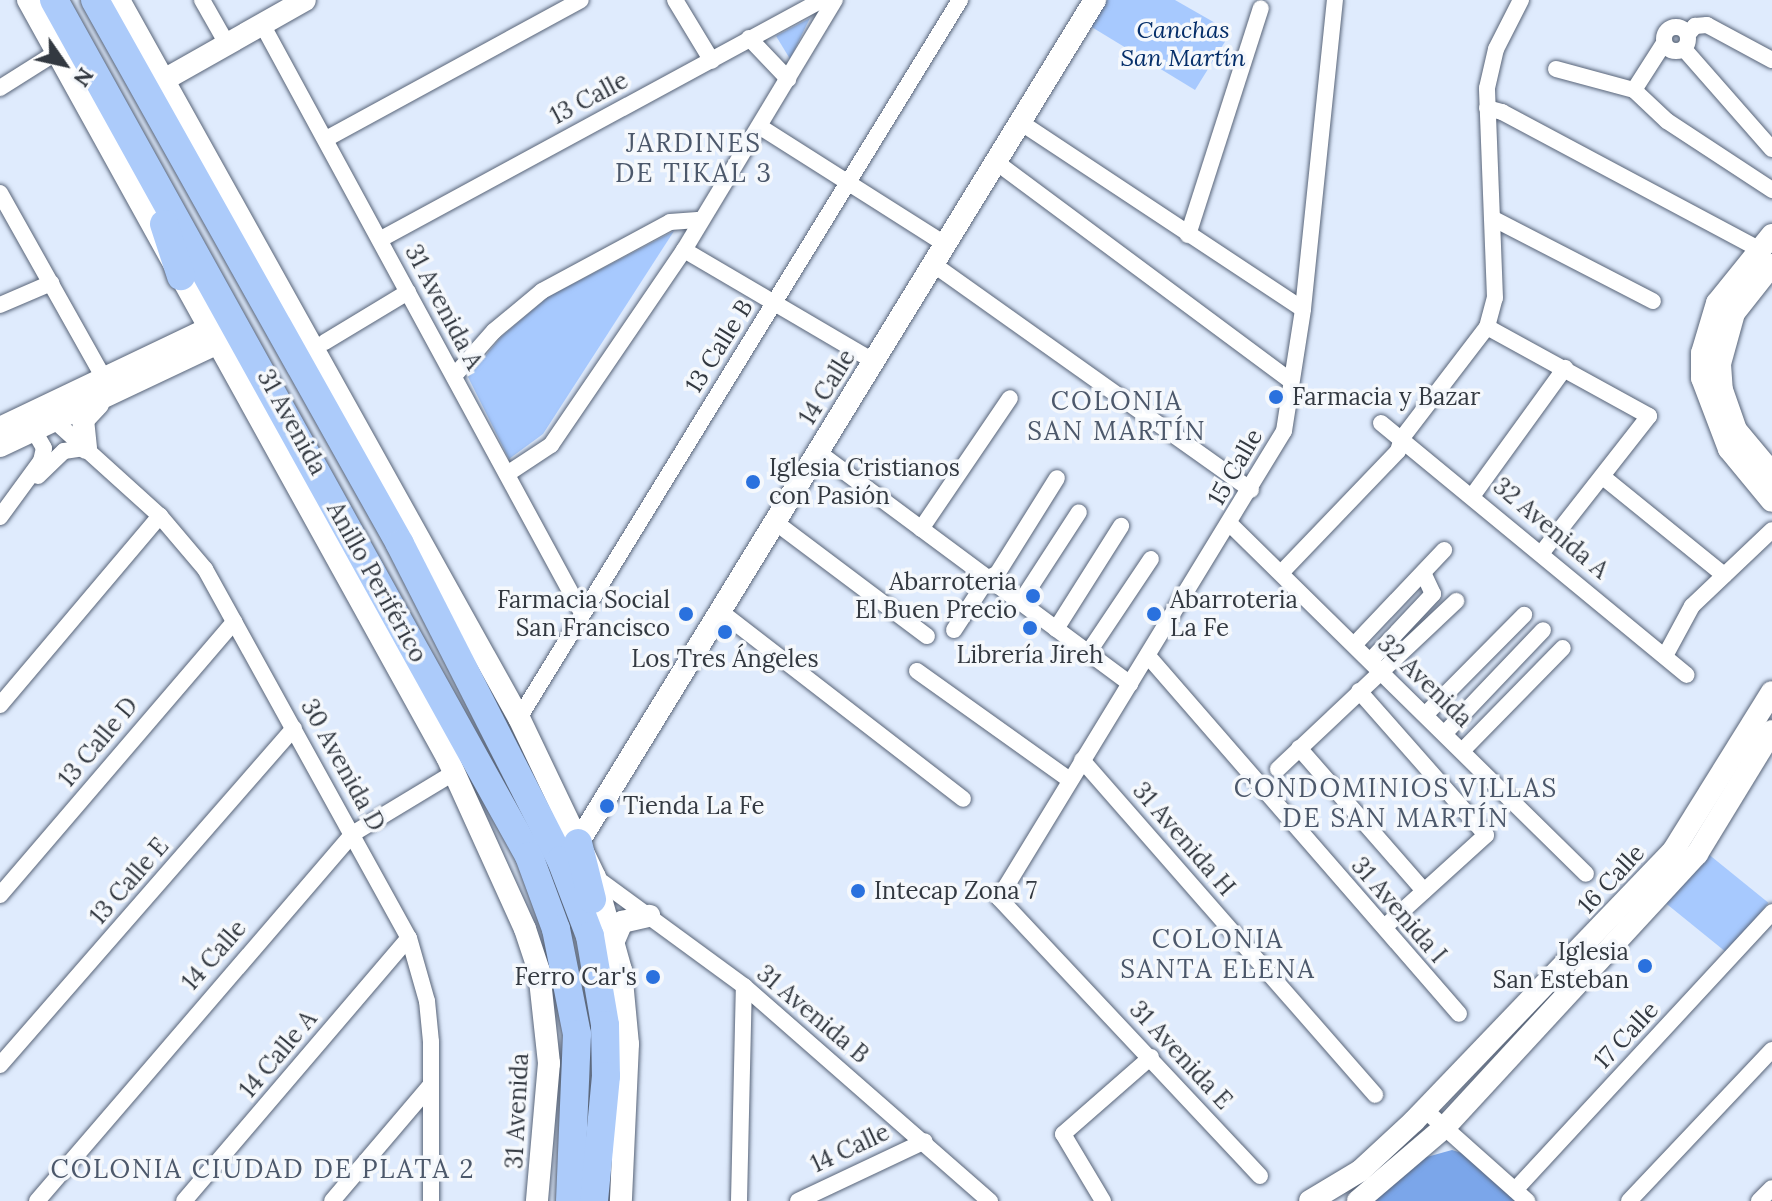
<!DOCTYPE html>
<html>
<head>
<meta charset="utf-8">
<style>
  body { margin:0 }
  #map { position:relative; width:1772px; height:1201px; overflow:hidden; background:#dfebfd; font-family:Lora,serif }
  div>[style] { position:absolute }
  .green>* { inset:0; background:#a7c9fe; transform-origin:0 0 }
  .forest>* { inset:0; background:#7ba6ea }
  .roads { filter:drop-shadow(0 0 2px #586478) drop-shadow(0 0 2px #586478) }
  .street>* { height:16px; margin:-8px; padding:0 8px; transform-origin:8px; border-radius:8px; background:#fff }
  .street>.ring { margin:-8px; padding:0; box-sizing:content-box; background:none; border:16px solid #fff; border-radius:50% }
  .secondary>* { height:22px; margin:-11px; padding:0 11px; transform-origin:11px; border-radius:11px; background:#fff }
  .highway>* { height:28px; margin:-14px; padding:0 14px; transform-origin:14px; border-radius:14px; background:#accbfa }
  .dots>* { width:22px; height:22px; translate:-50% -50%; box-sizing:border-box; border:4px solid #f5f8fc; border-radius:50% }
  span { translate:-50% -50%; white-space:nowrap; text-align:center; line-height:1.15; -webkit-text-stroke:7px #f5f8fc; paint-order:stroke }
  .park-label { font-size:24px; color:#062f6a; font-style:italic }
  .street-label { font-size:24px; color:#333941 }
  .poi-label { font-size:24px; color:#333941 }
  .left { translate:0 -50%; text-align:left }
  .right { translate:-100% -50%; text-align:right }
  .neighbourhood-label { font-size:26px; color:#4c586b; letter-spacing:2px }
  .north { position:absolute; left:24px; top:24px; width:80px; height:80px; -webkit-text-stroke:6px #f5f8fc; paint-order:stroke; rotate:124deg; font-size:22px; font-weight:700; line-height:32px; text-align:center; color:#333941 }
  .north::after { content:''; display:block; margin:auto; width:28px; height:36px; background:#333941; clip-path:polygon(50% 0,100% 100%,50% 72%,0 100%) }
</style>
</head>
<body>
<div id="map">
  <div class="green">
    <div style="clip-path:polygon(1106px 0,1175px 0,1231px 32px,1195px 90px,1090px 26px)"></div>
    <div style="clip-path:polygon(810px 18px,790px 59px,776px 36px)"></div>
    <div style="clip-path:polygon(674px 231px,543px 434px,509px 459px,468px 377px,501px 337px,548px 297px)"></div>
    <div style="left:1707px;top:853px;width:79px;height:65px;rotate:39deg"></div>
  </div>
  <div class="forest">
    <div style="clip-path:polygon(1452px 1150px,1481px 1159px,1527px 1201px,1357px 1201px,1405px 1163px)"></div>
  </div>
  <div class="roads">
    <div class="street">
      <div style="left:202px;top:0;width:51px;rotate:60.4deg"></div>
      <div style="left:675px;top:0;width:71px;rotate:58.8deg"></div>
      <div style="left:262px;top:24px;width:670px;rotate:61.49deg"></div>
      <div class="ring" style="left:1664px;top:27px;width:8px;height:8px"></div>
      <div style="left:1688px;top:34px;width:11px;rotate:-49deg"></div>
      <div style="left:1695px;top:26px;width:12px;rotate:-5deg"></div>
      <div style="left:1707px;top:25px;width:74px;rotate:28.3deg"></div>
      <div style="left:749px;top:38px;width:57px;rotate:46.4deg"></div>
      <div style="left:1684px;top:49px;width:133px;rotate:48.7deg"></div>
      <div style="left:1556px;top:69px;width:81px;rotate:15.1deg"></div>
      <div style="left:1634px;top:90px;width:45px;rotate:43.2deg"></div>
      <div style="left:1667px;top:121px;width:126px;rotate:33.3deg"></div>
      <div style="left:0;top:88px;width:67px;rotate:-32.3deg"></div>
      <div style="left:1634px;top:90px;width:56px;rotate:-57.4deg"></div>
      <div style="left:1487px;top:108px;width:16px;rotate:15deg"></div>
      <div style="left:1502px;top:112px;width:291px;rotate:28.1deg"></div>
      <div style="left:1020px;top:122px;width:339px;rotate:33.5deg"></div>
      <div style="left:762px;top:128px;width:217px;rotate:32.4deg"></div>
      <div style="left:326px;top:139px;width:290px;rotate:-28.6deg"></div>
      <div style="left:996px;top:162px;width:367px;rotate:36.6deg"></div>
      <div style="left:0;top:193px;width:214px;rotate:60.7deg"></div>
      <div style="left:1492px;top:218px;width:181px;rotate:27.3deg"></div>
      <div style="left:1188px;top:235px;width:238px;rotate:-72.2deg"></div>
      <div style="left:381px;top:239px;width:502px;rotate:-28.46deg"></div>
      <div style="left:684px;top:250px;width:219px;rotate:30.4deg"></div>
      <div style="left:933px;top:264px;width:390px;rotate:35.4deg"></div>
      <div style="left:0;top:305px;width:56px;rotate:-23.3deg"></div>
      <div style="left:1487px;top:327px;width:185px;rotate:28.8deg"></div>
      <div style="left:1649px;top:416px;width:172px;rotate:128.1deg"></div>
      <div style="left:325px;top:342px;width:97px;rotate:-31.1deg"></div>
      <div style="left:454px;top:376px;width:60px;rotate:-48.4deg"></div>
      <div style="left:494px;top:331px;width:62px;rotate:-39.8deg"></div>
      <div style="left:542px;top:291px;width:145px;rotate:-28.3deg"></div>
      <div style="left:670px;top:222px;width:31px;rotate:-4deg"></div>
      <div style="left:56px;top:422px;width:140px;rotate:42.1deg"></div>
      <div style="left:160px;top:516px;width:70px;rotate:49.7deg"></div>
      <div style="left:205px;top:569px;width:422px;rotate:61.1deg"></div>
      <div style="left:409px;top:938px;width:66px;rotate:74.1deg"></div>
      <div style="left:427px;top:1001px;width:41px;rotate:84.4deg"></div>
      <div style="left:431px;top:1042px;width:159px;rotate:90deg"></div>
      <div style="left:1381px;top:423px;width:396px;rotate:39.5deg"></div>
      <div style="left:818px;top:452px;width:389px;rotate:36.6deg"></div>
      <div style="left:507px;top:474px;width:53px;rotate:-33.4deg"></div>
      <div style="left:551px;top:445px;width:236px;rotate:-55.7deg"></div>
      <div style="left:684px;top:250px;width:292px;rotate:-58.9deg"></div>
      <div style="left:38px;top:476px;width:36px;rotate:-44deg"></div>
      <div style="left:64px;top:451px;width:22px;rotate:-8deg"></div>
      <div style="left:1603px;top:477px;width:156px;rotate:39deg"></div>
      <div style="left:1473px;top:495px;width:157px;rotate:-54.1deg"></div>
      <div style="left:0;top:517px;width:69px;rotate:-53.8deg"></div>
      <div style="left:41px;top:461px;width:13px;rotate:-77deg"></div>
      <div style="left:44px;top:448px;width:20px;rotate:-120deg"></div>
      <div style="left:775px;top:522px;width:190px;rotate:36.9deg"></div>
      <div style="left:1230px;top:524px;width:499px;rotate:44.5deg"></div>
      <div style="left:921px;top:529px;width:158px;rotate:-55.8deg"></div>
      <div style="left:1281px;top:573px;width:169px;rotate:-46.2deg"></div>
      <div style="left:1398px;top:451px;width:14px;rotate:-73deg"></div>
      <div style="left:1402px;top:438px;width:140px;rotate:-52.6deg"></div>
      <div style="left:1487px;top:327px;width:30px;rotate:-75deg"></div>
      <div style="left:1495px;top:298px;width:210px;rotate:-92.2deg"></div>
      <div style="left:1487px;top:88px;width:40px;rotate:-77deg"></div>
      <div style="left:1496px;top:49px;width:55px;rotate:-63deg"></div>
      <div style="left:1020px;top:603px;width:108px;rotate:-57deg"></div>
      <div style="left:720px;top:611px;width:307px;rotate:37.7deg"></div>
      <div style="left:1056px;top:629px;width:122px;rotate:-57.7deg"></div>
      <div style="left:954px;top:630px;width:62px;rotate:-56.8deg"></div>
      <div style="left:988px;top:578px;width:10px;rotate:-24deg"></div>
      <div style="left:997px;top:574px;width:113px;rotate:-58deg"></div>
      <div style="left:1354px;top:645px;width:131px;rotate:-46.5deg"></div>
      <div style="left:1088px;top:653px;width:113px;rotate:-56.2deg"></div>
      <div style="left:1148px;top:656px;width:474px;rotate:49deg"></div>
      <div style="left:1665px;top:656px;width:57px;rotate:-61.6deg"></div>
      <div style="left:1692px;top:606px;width:110px;rotate:-43.5deg"></div>
      <div style="left:1370px;top:661px;width:92px;rotate:-46.8deg"></div>
      <div style="left:1433px;top:594px;width:23px;rotate:-115deg"></div>
      <div style="left:917px;top:671px;width:188px;rotate:35.5deg"></div>
      <div style="left:1359px;top:691px;width:192px;rotate:48.6deg"></div>
      <div style="left:1486px;top:835px;width:131px;rotate:137.8deg"></div>
      <div style="left:0;top:705px;width:248px;rotate:-49.8deg"></div>
      <div style="left:1425px;top:715px;width:141px;rotate:-45.3deg"></div>
      <div style="left:519px;top:718px;width:843px;rotate:-58.44deg"></div>
      <div style="left:1445px;top:733px;width:142px;rotate:-46.4deg"></div>
      <div style="left:1299px;top:748px;width:190px;rotate:48.8deg"></div>
      <div style="left:1462px;top:751px;width:144px;rotate:-45.6deg"></div>
      <div style="left:1082px;top:760px;width:445px;rotate:48.8deg"></div>
      <div style="left:1278px;top:769px;width:245px;rotate:-43.3deg"></div>
      <div style="left:595px;top:877px;width:185px;rotate:36.2deg"></div>
      <div style="left:744px;top:986px;width:327px;rotate:41.2deg"></div>
      <div style="left:0;top:895px;width:360px;rotate:-49.4deg"></div>
      <div style="left:0;top:1065px;width:447px;rotate:-48.9deg"></div>
      <div style="left:1425px;top:1110px;width:137px;rotate:41.7deg"></div>
      <div style="left:1260px;top:1176px;width:381px;rotate:-133.2deg"></div>
      <div style="left:999px;top:898px;width:547px;rotate:-58.61deg"></div>
      <div style="left:1284px;top:431px;width:123px;rotate:-81.1deg"></div>
      <div style="left:1303px;top:309px;width:311px;rotate:-84.1deg"></div>
      <div style="left:1515px;top:1190px;width:379px;rotate:-47.2deg"></div>
      <div style="left:37px;top:1201px;width:486px;rotate:-49.3deg"></div>
      <div style="left:354px;top:833px;width:118px;rotate:-31.1deg"></div>
      <div style="left:184px;top:1201px;width:346px;rotate:-49.5deg"></div>
      <div style="left:332px;top:1201px;width:151px;rotate:-49.6deg"></div>
      <div style="left:739px;top:1201px;width:215px;rotate:-88.7deg"></div>
      <div style="left:798px;top:1201px;width:140px;rotate:-25.3deg"></div>
      <div style="left:1103px;top:1201px;width:78px;rotate:-120.8deg"></div>
      <div style="left:1063px;top:1134px;width:117px;rotate:-41.2deg"></div>
      <div style="left:1629px;top:1201px;width:208px;rotate:-46.6deg"></div>
      <div style="left:1759px;top:1201px;width:18px;rotate:-45deg"></div>
    </div>
    <div class="secondary">
      <div style="left:28px;top:0;width:865px;rotate:61.04deg"></div>
      <div style="left:447px;top:757px;width:189px;rotate:65.6deg"></div>
      <div style="left:525px;top:929px;width:44px;rotate:71.6deg"></div>
      <div style="left:539px;top:971px;width:93px;rotate:83.8deg"></div>
      <div style="left:549px;top:1063px;width:139px;rotate:95deg"></div>
      <div style="left:119px;top:0;width:822px;rotate:60.88deg"></div>
      <div style="left:519px;top:718px;width:176px;rotate:64.5deg"></div>
      <div style="left:595px;top:877px;width:97px;rotate:74.4deg"></div>
      <div style="left:621px;top:970px;width:74px;rotate:84.6deg"></div>
      <div style="left:628px;top:1044px;width:157px;rotate:92.6deg"></div>
      <div style="left:162px;top:81px;width:164px;rotate:-29.5deg"></div>
      <div style="left:1772px;top:235px;width:87px;rotate:129deg"></div>
      <div style="left:1717px;top:303px;width:52px;rotate:106.7deg"></div>
      <div style="left:1702px;top:353px;width:25px;rotate:90deg"></div>
      <div style="left:1702px;top:378px;width:76px;rotate:69.2deg"></div>
      <div style="left:1729px;top:449px;width:67px;rotate:50.4deg"></div>
      <div style="left:1772px;top:265px;width:61px;rotate:128.4deg"></div>
      <div style="left:1734px;top:313px;width:53px;rotate:105.4deg"></div>
      <div style="left:1720px;top:364px;width:26px;rotate:86deg"></div>
      <div style="left:1722px;top:390px;width:42px;rotate:70.7deg"></div>
      <div style="left:1736px;top:430px;width:56px;rotate:50.1deg"></div>
      <div style="left:0;top:428px;width:233px;rotate:-25.5deg"></div>
      <div style="left:0;top:446px;width:241px;rotate:-25.3deg"></div>
      <div style="left:86px;top:448px;width:28px;rotate:-96deg"></div>
      <div style="left:83px;top:420px;width:22px;rotate:-47deg"></div>
      <div style="left:578px;top:843px;width:989px;rotate:-58.48deg"></div>
      <div style="left:613px;top:943px;width:23px;rotate:-67deg"></div>
      <div style="left:622px;top:922px;width:28px;rotate:-13deg"></div>
      <div style="left:1310px;top:1201px;width:58px;rotate:-31deg"></div>
      <div style="left:1360px;top:1171px;width:74px;rotate:-42.8deg"></div>
      <div style="left:1414px;top:1121px;width:374px;rotate:-46.2deg"></div>
      <div style="left:1673px;top:851px;width:187px;rotate:-58.1deg"></div>
      <div style="left:1358px;top:1201px;width:114px;rotate:-40.4deg"></div>
      <div style="left:1445px;top:1127px;width:372px;rotate:-47.3deg"></div>
      <div style="left:1697px;top:854px;width:144px;rotate:-58.6deg"></div>
    </div>
    <div class="highway">
      <div style="left:54px;top:0;width:979px;rotate:60.97deg"></div>
      <div style="left:529px;top:856px;width:78px;rotate:69.7deg"></div>
      <div style="left:556px;top:929px;width:107px;rotate:78.7deg"></div>
      <div style="left:577px;top:1034px;width:167px;rotate:92.4deg"></div>
      <div style="left:95px;top:0;width:624px;rotate:60.72deg"></div>
      <div style="left:400px;top:544px;width:355px;rotate:63deg"></div>
      <div style="left:561px;top:860px;width:81px;rotate:69.1deg"></div>
      <div style="left:590px;top:936px;width:90px;rotate:80.4deg"></div>
      <div style="left:605px;top:1025px;width:51px;rotate:88.9deg"></div>
      <div style="left:606px;top:1076px;width:126px;rotate:95.5deg"></div>
      <div style="left:164px;top:224px;width:55px;rotate:71.9deg"></div>
      <div style="left:578px;top:843px;width:58px;rotate:76deg"></div>
    </div>
  </div>
  <div class="dots">
    <div style="left:1276px;top:397px;background:#2a71de"></div>
    <div style="left:753px;top:482px;background:#2a71de"></div>
    <div style="left:1033px;top:596px;background:#2a71de"></div>
    <div style="left:686px;top:614px;background:#2a71de"></div>
    <div style="left:1154px;top:614px;background:#2a71de"></div>
    <div style="left:1030px;top:628px;background:#2a71de"></div>
    <div style="left:725px;top:632px;background:#2a71de"></div>
    <div style="left:607px;top:806px;background:#2a71de"></div>
    <div style="left:858px;top:891px;background:#2a71de"></div>
    <div style="left:1645px;top:966px;background:#2a71de"></div>
    <div style="left:653px;top:977px;background:#2a71de"></div>
  </div>
  <div class="park-label">
    <span style="left:1183px;top:44px">Canchas<br>San Martín</span>
  </div>
  <div class="street-label">
    <span style="left:589px;top:98px;rotate:-28deg">13 Calle</span>
    <span style="left:444px;top:307px;rotate:62deg">31 Avenida A</span>
    <span style="left:719px;top:346px;rotate:-58deg">13 Calle B</span>
    <span style="left:827px;top:387px;rotate:-58deg">14 Calle</span>
    <span style="left:292px;top:422px;rotate:61deg">31 Avenida</span>
    <span style="left:1235px;top:467px;rotate:-60deg">15 Calle</span>
    <span style="left:1551px;top:528px;rotate:40deg">32 Avenida A</span>
    <span style="left:377px;top:582px;rotate:61deg">Anillo Periférico</span>
    <span style="left:1425px;top:681px;rotate:44deg">32 Avenida</span>
    <span style="left:98px;top:742px;rotate:-50deg">13 Calle D</span>
    <span style="left:343px;top:765px;rotate:61deg">30 Avenida D</span>
    <span style="left:1184px;top:839px;rotate:49deg">31 Avenida H</span>
    <span style="left:1611px;top:879px;rotate:-47deg">16 Calle</span>
    <span style="left:129px;top:881px;rotate:-49deg">13 Calle E</span>
    <span style="left:1399px;top:910px;rotate:49deg">31 Avenida I</span>
    <span style="left:214px;top:955px;rotate:-49deg">14 Calle</span>
    <span style="left:813px;top:1014px;rotate:40deg">31 Avenida B</span>
    <span style="left:1626px;top:1035px;rotate:-47deg">17 Calle</span>
    <span style="left:278px;top:1054px;rotate:-50deg">14 Calle A</span>
    <span style="left:1181px;top:1055px;rotate:47deg">31 Avenida E</span>
    <span style="left:517px;top:1111px;rotate:-87deg">31 Avenida</span>
    <span style="left:850px;top:1148px;rotate:-25deg">14 Calle</span>
  </div>
  <div class="poi-label">
    <span class="left" style="left:1292px;top:397px">Farmacia y Bazar</span>
    <span class="left" style="left:769px;top:482px">Iglesia Cristianos<br>con Pasión</span>
    <span class="right" style="left:1017px;top:596px">Abarroteria<br>El Buen Precio</span>
    <span class="right" style="left:670px;top:614px">Farmacia Social<br>San Francisco</span>
    <span class="left" style="left:1170px;top:614px">Abarroteria<br>La Fe</span>
    <span style="left:1030px;top:655px">Librería Jireh</span>
    <span style="left:725px;top:659px">Los Tres Ángeles</span>
    <span class="left" style="left:623px;top:806px">Tienda La Fe</span>
    <span class="left" style="left:874px;top:891px">Intecap Zona 7</span>
    <span class="right" style="left:1629px;top:966px">Iglesia<br>San Esteban</span>
    <span class="right" style="left:637px;top:977px">Ferro Car's</span>
  </div>
  <div class="neighbourhood-label">
    <span style="left:694px;top:158px">JARDINES<br>DE TIKAL 3</span>
    <span style="left:1117px;top:416px">COLONIA<br>SAN MARTÍN</span>
    <span style="left:1396px;top:803px">CONDOMINIOS VILLAS<br>DE SAN MARTÍN</span>
    <span style="left:1218px;top:954px">COLONIA<br>SANTA ELENA</span>
    <span style="left:263px;top:1169px">COLONIA CIUDAD DE PLATA 2</span>
  </div>
  <div class="north">N</div>
</div>
</body>
</html>
